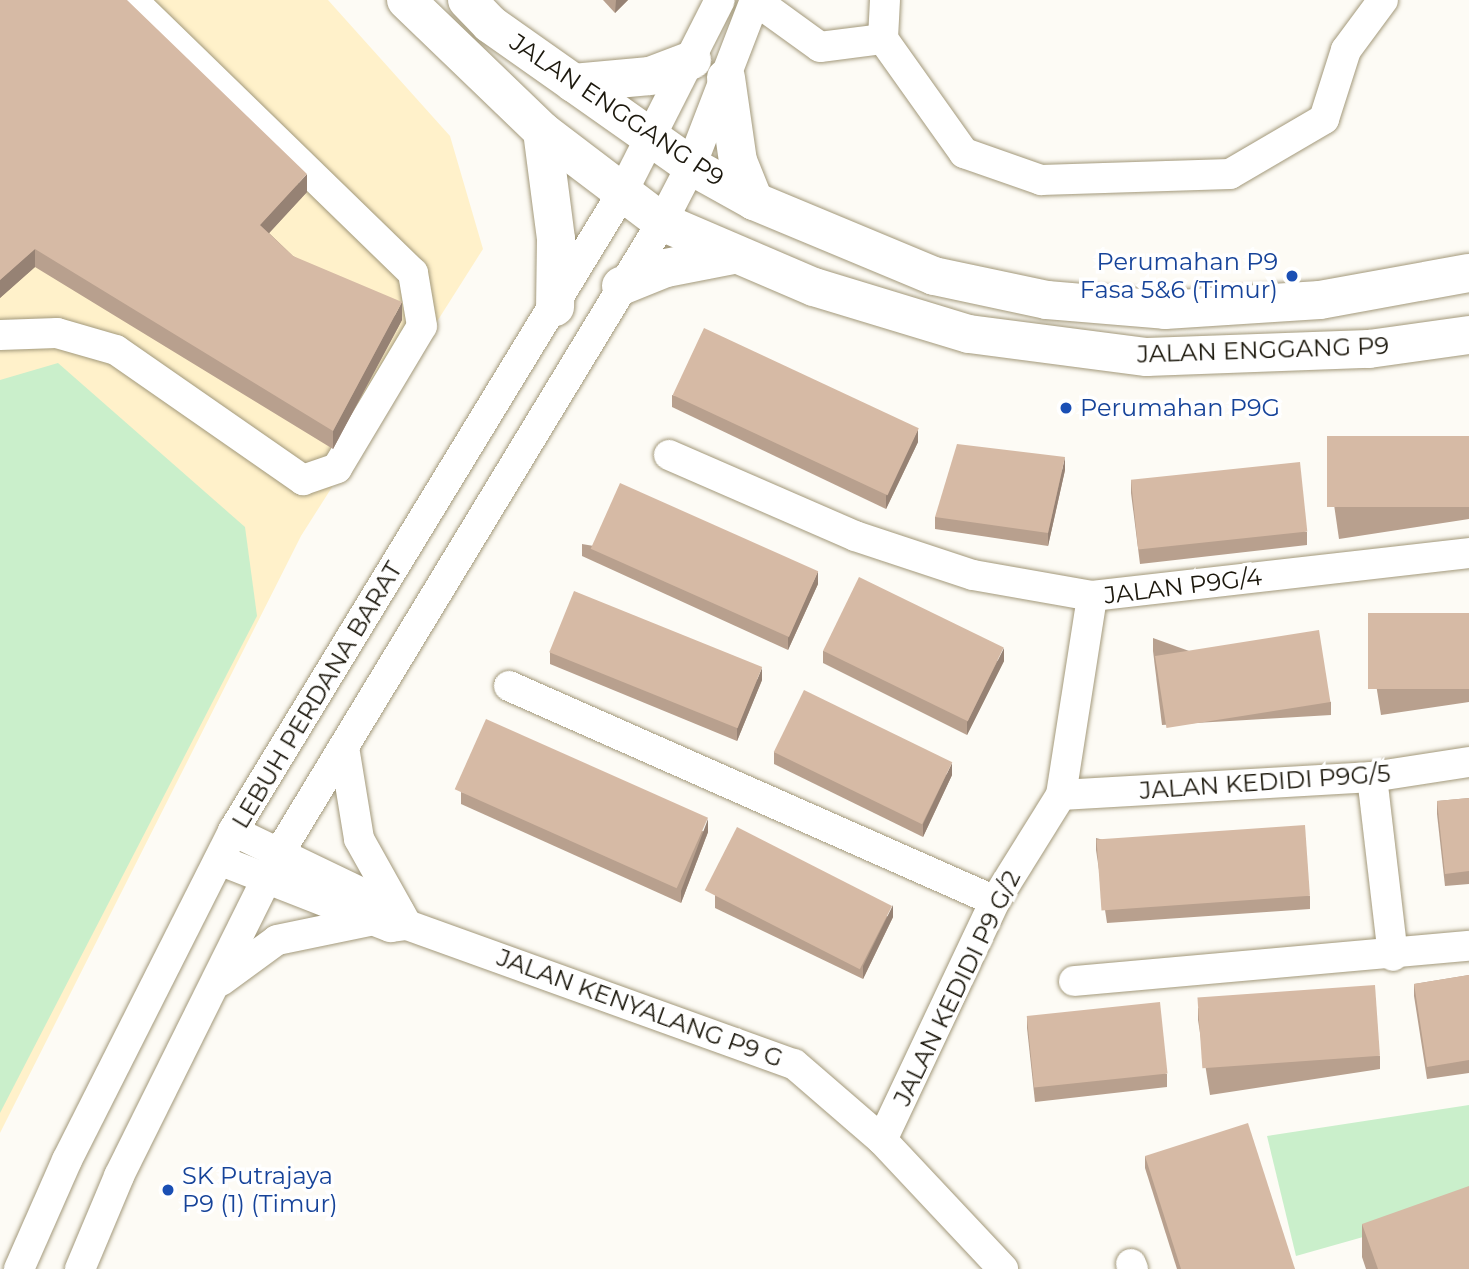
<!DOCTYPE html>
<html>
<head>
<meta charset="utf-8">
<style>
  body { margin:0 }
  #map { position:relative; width:1469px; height:1269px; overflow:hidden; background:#fdfbf5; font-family:Montserrat,sans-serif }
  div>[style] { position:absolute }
  .built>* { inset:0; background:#fff1ca }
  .green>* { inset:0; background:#caefcb }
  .roads { filter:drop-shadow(0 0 2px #a3997b) drop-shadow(0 0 2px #a3997b) }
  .minor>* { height:30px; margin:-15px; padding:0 15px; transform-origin:15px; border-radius:15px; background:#fff }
  .major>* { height:38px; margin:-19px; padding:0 19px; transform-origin:19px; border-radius:19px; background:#fff }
  .wall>* { inset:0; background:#b8a08e }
  .shaded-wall>* { inset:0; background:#968274 }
  .building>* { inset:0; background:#d6baa5; transform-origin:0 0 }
  .dots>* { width:19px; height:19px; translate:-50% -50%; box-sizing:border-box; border:4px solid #fff; border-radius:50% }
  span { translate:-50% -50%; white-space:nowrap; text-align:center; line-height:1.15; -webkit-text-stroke:7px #fff; paint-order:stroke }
  .street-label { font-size:24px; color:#1c180d }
  .transit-label { font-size:24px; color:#164399 }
  .right { translate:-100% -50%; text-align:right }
  .left { translate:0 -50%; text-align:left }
</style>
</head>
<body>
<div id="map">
  <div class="built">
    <div style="clip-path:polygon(0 0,328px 0,450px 136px,483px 249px,301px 536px,0 1133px)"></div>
  </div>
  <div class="green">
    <div style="clip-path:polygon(58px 363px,245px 527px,257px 616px,0 1113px,0 380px)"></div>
    <div style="clip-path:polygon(1469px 1105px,1469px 1207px,1296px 1256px,1267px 1136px)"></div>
  </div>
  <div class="roads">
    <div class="minor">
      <div style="left:755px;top:0;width:80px;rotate:35.9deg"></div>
      <div style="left:820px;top:47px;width:64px;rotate:-7.2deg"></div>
      <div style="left:885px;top:0;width:39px;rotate:93deg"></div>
      <div style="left:883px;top:39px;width:140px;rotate:54.6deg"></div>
      <div style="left:964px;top:153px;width:82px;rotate:19.3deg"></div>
      <div style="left:1041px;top:180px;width:189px;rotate:-1.8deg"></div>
      <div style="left:1230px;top:174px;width:109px;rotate:-30.3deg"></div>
      <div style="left:1324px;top:119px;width:72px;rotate:-72.3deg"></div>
      <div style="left:1346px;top:50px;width:62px;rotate:-53.5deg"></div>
      <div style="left:0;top:335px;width:57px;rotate:-2deg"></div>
      <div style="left:57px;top:333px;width:61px;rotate:16.1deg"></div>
      <div style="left:116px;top:350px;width:228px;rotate:34.8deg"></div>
      <div style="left:303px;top:480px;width:36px;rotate:-19deg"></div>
      <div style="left:337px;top:468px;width:165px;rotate:-59.1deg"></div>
      <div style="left:422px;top:326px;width:54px;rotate:-99.6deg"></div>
      <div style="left:413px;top:273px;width:392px;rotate:-135.8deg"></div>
      <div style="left:669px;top:455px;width:203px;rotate:23.5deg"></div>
      <div style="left:855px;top:536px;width:124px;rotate:18.3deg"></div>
      <div style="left:973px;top:575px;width:121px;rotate:10deg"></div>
      <div style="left:1092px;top:596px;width:379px;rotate:-6.5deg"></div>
      <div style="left:509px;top:686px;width:531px;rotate:23.86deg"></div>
      <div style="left:344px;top:747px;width:93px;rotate:80.7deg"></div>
      <div style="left:359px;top:839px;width:98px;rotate:60.8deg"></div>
      <div style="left:1372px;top:777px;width:180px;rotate:83.3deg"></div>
      <div style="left:1061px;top:795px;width:312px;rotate:-3.3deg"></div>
      <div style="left:1372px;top:777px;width:98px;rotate:-8.8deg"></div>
      <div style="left:233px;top:831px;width:184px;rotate:25.7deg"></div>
      <div style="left:219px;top:860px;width:184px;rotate:21.4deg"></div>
      <div style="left:390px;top:927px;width:17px;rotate:-7deg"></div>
      <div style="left:407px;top:925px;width:411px;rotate:19.8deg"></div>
      <div style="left:794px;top:1064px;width:116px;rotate:40.8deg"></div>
      <div style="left:882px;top:1140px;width:177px;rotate:46.8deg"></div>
      <div style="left:221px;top:981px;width:69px;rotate:-36.2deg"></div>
      <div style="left:277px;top:940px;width:94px;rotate:-11.7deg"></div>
      <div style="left:1074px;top:981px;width:397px;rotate:-5.1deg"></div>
      <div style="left:882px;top:1140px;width:264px;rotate:-64.7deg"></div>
      <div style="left:995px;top:901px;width:125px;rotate:-58.1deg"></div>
      <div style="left:1061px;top:795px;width:201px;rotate:-81.1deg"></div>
      <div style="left:1131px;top:1264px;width:5px;rotate:68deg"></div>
      <div style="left:19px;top:1269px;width:119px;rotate:-66.2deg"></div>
      <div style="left:67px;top:1160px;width:369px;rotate:-63.2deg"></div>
      <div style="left:233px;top:831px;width:747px;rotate:-58.63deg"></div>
      <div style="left:622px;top:193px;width:216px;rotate:-63.1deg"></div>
      <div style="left:80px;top:1269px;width:101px;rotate:-67.2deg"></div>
      <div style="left:119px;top:1176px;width:358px;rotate:-63.6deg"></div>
      <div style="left:278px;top:855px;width:740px;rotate:-58.76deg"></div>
      <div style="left:662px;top:222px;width:63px;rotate:-62.6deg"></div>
      <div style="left:691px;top:166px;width:178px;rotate:-68.9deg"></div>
    </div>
    <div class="major">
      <div style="left:406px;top:0;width:189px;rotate:43.9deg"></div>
      <div style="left:542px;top:131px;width:151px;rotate:37.2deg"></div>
      <div style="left:662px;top:222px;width:165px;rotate:23.2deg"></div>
      <div style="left:814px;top:287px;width:162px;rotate:16.9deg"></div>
      <div style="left:969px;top:334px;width:179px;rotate:7.4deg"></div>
      <div style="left:1147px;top:357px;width:222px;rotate:-2.1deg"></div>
      <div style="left:1369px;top:349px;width:101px;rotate:-8deg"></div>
      <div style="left:467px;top:0;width:33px;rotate:46deg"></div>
      <div style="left:490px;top:24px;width:246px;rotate:35.2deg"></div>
      <div style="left:691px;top:166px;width:72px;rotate:29.1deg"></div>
      <div style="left:754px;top:201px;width:195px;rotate:22.6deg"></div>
      <div style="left:934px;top:276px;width:116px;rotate:12deg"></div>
      <div style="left:1047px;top:300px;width:118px;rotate:4.8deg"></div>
      <div style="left:1165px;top:310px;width:155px;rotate:-3.7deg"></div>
      <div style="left:1320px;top:300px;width:151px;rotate:-10.3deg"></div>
      <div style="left:726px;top:78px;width:84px;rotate:81.8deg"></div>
      <div style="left:738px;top:161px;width:43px;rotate:68.2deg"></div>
      <div style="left:573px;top:83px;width:77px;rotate:-5.2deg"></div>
      <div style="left:650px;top:76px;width:45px;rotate:-20.9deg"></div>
      <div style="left:542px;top:131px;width:109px;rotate:82.6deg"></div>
      <div style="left:556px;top:239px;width:68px;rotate:90.8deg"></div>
      <div style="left:621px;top:286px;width:48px;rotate:-21.8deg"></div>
      <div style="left:666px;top:268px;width:68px;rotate:-11deg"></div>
    </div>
  </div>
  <div class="wall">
    <div style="clip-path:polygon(0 0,307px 192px,269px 233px,293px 256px,402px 320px,333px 449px,35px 267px,0 298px)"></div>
    <div style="clip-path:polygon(603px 0,628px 0,615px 13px)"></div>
    <div style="clip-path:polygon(672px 395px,918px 442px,886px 509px,672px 407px)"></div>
    <div style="clip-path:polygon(1469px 436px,1469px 519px,1339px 539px,1329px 470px,1329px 457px)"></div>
    <div style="clip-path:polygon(1065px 470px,1048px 546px,935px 529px,935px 517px)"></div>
    <div style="clip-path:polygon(1131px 481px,1307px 532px,1307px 545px,1140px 564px,1131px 493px)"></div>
    <div style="clip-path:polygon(582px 544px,818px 584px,788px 650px,582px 556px)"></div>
    <div style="clip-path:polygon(1469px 613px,1469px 702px,1381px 715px,1369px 641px,1369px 628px)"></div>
    <div style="clip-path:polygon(1153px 638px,1331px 702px,1331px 715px,1162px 725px,1153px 651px)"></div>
    <div style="clip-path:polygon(823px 651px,1004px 661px,967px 735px,823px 663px)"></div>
    <div style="clip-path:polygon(550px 652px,762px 680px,737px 741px,550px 664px)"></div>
    <div style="clip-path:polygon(774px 752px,952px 775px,923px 837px,774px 764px)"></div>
    <div style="clip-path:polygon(461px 792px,708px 832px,681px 903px,461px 804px)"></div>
    <div style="clip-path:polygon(1469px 798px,1469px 884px,1445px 886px,1437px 814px,1437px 801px)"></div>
    <div style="clip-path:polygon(1096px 838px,1310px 896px,1310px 909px,1107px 923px,1096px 850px)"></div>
    <div style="clip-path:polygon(715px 895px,893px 917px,863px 979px,715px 908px)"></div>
    <div style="clip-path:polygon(1469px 975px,1469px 1073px,1427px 1079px,1414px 996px,1414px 984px)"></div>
    <div style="clip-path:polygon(1198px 1008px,1380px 1056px,1380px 1069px,1210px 1095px,1198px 1020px)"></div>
    <div style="clip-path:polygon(1027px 1016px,1167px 1074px,1167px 1087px,1035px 1102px,1027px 1028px)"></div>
    <div style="clip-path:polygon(1145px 1156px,1295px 1269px,1177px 1269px,1145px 1168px)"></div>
    <div style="clip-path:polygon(1362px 1224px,1469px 1269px,1366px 1269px,1362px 1257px)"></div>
  </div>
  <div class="shaded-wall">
    <div style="clip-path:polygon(616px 0,628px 0,615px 13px)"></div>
    <div style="clip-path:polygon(307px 174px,307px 192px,260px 243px,260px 225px)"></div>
    <div style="clip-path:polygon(35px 249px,35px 267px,0 298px,0 280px)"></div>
    <div style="clip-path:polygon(402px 302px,402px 320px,333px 449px,333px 431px)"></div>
    <div style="clip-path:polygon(918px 429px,918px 442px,886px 509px,886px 496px)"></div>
    <div style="clip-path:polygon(1065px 457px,1065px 470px,1048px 546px,1048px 533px)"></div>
    <div style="clip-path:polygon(818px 571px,818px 584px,788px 650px,788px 638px)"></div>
    <div style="clip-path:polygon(1004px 648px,1004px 661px,967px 735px,967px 722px)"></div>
    <div style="clip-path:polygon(762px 668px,762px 680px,737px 741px,737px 728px)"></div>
    <div style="clip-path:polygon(952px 763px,952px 775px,923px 837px,923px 824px)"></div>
    <div style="clip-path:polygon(708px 819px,708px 832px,681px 903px,681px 891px)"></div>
    <div style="clip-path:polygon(893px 905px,893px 917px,863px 979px,863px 966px)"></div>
  </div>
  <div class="building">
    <div style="clip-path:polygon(0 0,127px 0,307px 174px,260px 225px,293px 256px,402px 302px,333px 431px,35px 249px,0 280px)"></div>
    <div style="left:704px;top:328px;width:237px;height:74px;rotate:25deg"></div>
    <div style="left:1469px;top:436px;width:71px;height:142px;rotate:90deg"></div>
    <div style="clip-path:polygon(957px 444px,1065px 457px,1048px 533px,935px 517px)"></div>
    <div style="left:1300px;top:462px;width:70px;height:170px;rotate:84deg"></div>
    <div style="left:620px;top:483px;width:217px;height:72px;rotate:24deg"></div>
    <div style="left:859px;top:577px;width:161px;height:82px;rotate:26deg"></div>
    <div style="left:574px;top:591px;width:203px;height:66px;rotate:22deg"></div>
    <div style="left:1469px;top:613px;width:76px;height:101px;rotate:90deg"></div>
    <div style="left:1319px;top:630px;width:73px;height:166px;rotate:81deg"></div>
    <div style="left:804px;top:690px;width:165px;height:69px;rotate:26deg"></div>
    <div style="left:486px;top:719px;width:243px;height:77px;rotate:24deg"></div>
    <div style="clip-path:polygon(1469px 798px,1469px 871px,1445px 874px,1437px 801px)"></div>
    <div style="left:1305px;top:825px;width:71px;height:209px;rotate:86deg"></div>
    <div style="left:737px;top:827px;width:174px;height:71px;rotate:27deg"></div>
    <div style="clip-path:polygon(1469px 975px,1469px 1060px,1427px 1067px,1414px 984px)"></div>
    <div style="left:1375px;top:985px;width:71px;height:178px;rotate:86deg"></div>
    <div style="left:1160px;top:1002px;width:72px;height:134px;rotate:84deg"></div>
    <div style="clip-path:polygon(1248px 1123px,1295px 1269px,1181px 1269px,1145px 1156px)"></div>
    <div style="clip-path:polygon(1469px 1186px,1469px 1269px,1378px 1269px,1362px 1224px)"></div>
  </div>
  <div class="dots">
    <div style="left:1292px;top:276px;background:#1a4fb4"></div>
    <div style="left:1066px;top:408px;background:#1a4fb4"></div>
    <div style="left:168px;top:1190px;background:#1a4fb4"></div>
  </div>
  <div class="street-label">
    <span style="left:617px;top:110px;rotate:34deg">JALAN ENGGANG P9</span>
    <span style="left:1263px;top:350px;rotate:-2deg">JALAN ENGGANG P9</span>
    <span style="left:1183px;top:586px;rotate:-7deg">JALAN P9G/4</span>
    <span style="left:317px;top:695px;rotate:-59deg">LEBUH PERDANA BARAT</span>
    <span style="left:1265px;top:782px;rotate:-4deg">JALAN KEDIDI P9G/5</span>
    <span style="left:957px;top:988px;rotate:-64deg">JALAN KEDIDI P9 G/2</span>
    <span style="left:640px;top:1008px;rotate:20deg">JALAN KENYALANG P9 G</span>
  </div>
  <div class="transit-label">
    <span class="right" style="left:1278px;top:276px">Perumahan P9<br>Fasa 5&amp;6 (Timur)</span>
    <span class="left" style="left:1080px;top:408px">Perumahan P9G</span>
    <span class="left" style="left:182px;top:1190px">SK Putrajaya<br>P9 (1) (Timur)</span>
  </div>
</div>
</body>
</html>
